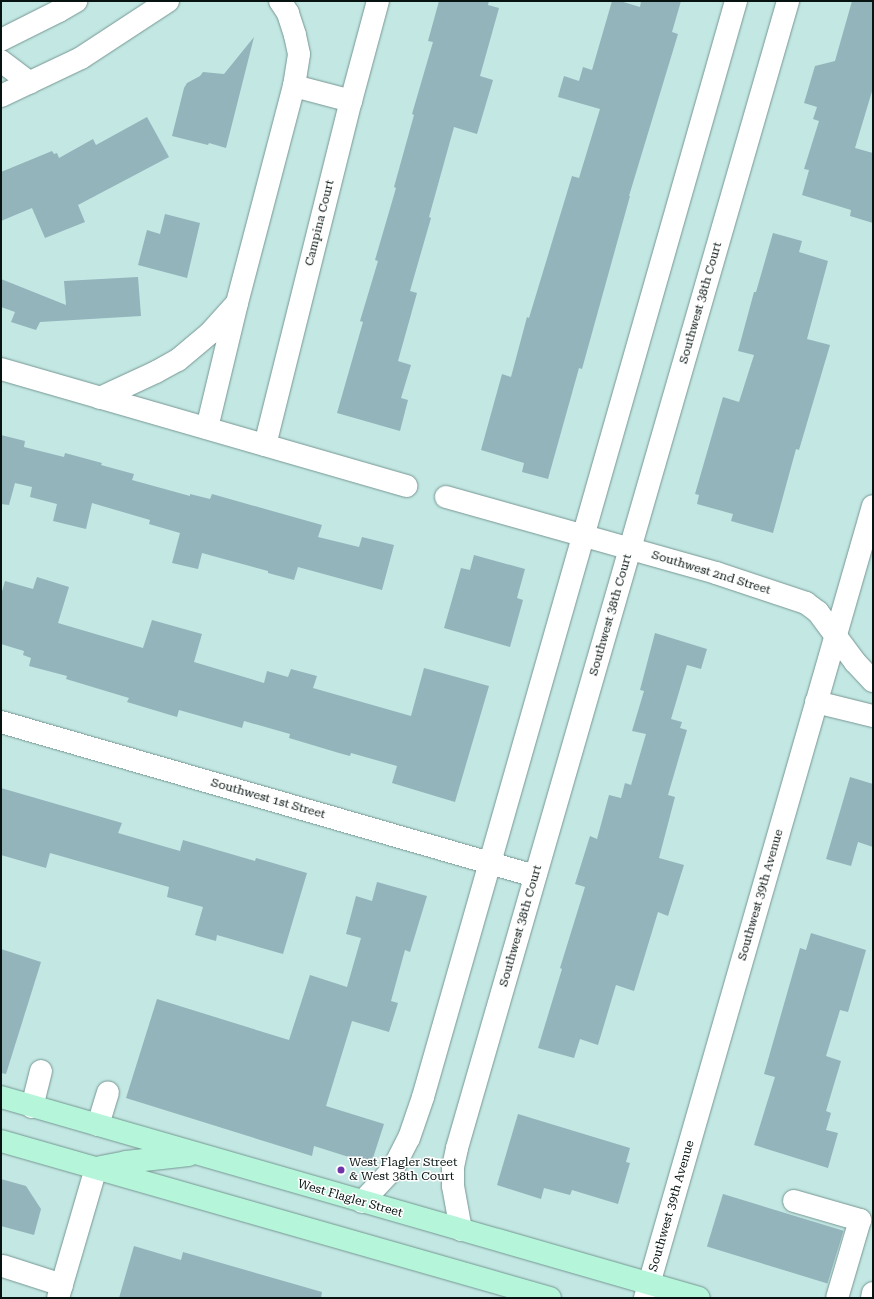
<!DOCTYPE html>
<html>
<head>
<meta charset="utf-8">
<style>
  body { margin:0 }
  #map { position:relative; width:874px; height:1299px; overflow:hidden; background:#c3e7e3; font-family:"Roboto Serif",serif }
  div>[style] { position:absolute }
  .building>* { inset:0; background:#93b4bb; transform-origin:0 0 }
  .roads { filter:drop-shadow(0 0 1px #769793) drop-shadow(0 0 1px #769793) }
  .minor>* { height:22px; margin:-11px; padding:0 11px; transform-origin:11px; border-radius:11px; background:#fff }
  .major>* { height:22px; margin:-11px; padding:0 11px; transform-origin:11px; border-radius:11px; background:#b5f5d9 }
  .dots>* { width:11px; height:11px; translate:-50% -50%; box-sizing:border-box; border:2px solid #fff; border-radius:50% }
  span { translate:-50% -50%; white-space:nowrap; text-align:center; line-height:1.15; -webkit-text-stroke:3px #fff; paint-order:stroke }
  .street-label { font-size:12px; color:#061311 }
  .poi-label { font-size:12px; color:#061311 }
  .left { translate:0 -50%; text-align:left }
  .frame { position:absolute; inset:0; border:2px solid #061311; pointer-events:none }
</style>
</head>
<body>
<div id="map">
  <div class="building">
    <div style="clip-path:polygon(439px 1px,489px 1px,488px 5px,499px 8px,480px 76px,493px 80px,477px 134px,454px 127px,429px 217px,431px 218px,410px 291px,417px 293px,398px 361px,411px 365px,401px 398px,408px 400px,400px 431px,337px 413px,363px 322px,360px 321px,378px 261px,375px 260px,396px 188px,394px 187px,414px 115px,412px 114px,433px 42px,428px 41px)"></div>
    <div style="clip-path:polygon(612px 1px,620px 1px,640px 7px,641px 1px,681px 1px,672px 32px,678px 34px,629px 196px,630px 196px,582px 369px,579px 368px,548px 479px,522px 472px,524px 463px,481px 450px,502px 374px,511px 377px,527px 317px,529px 318px,572px 176px,579px 178px,600px 109px,558px 97px,561px 86px,564px 76px,579px 81px,583px 67px,592px 70px)"></div>
    <div style="clip-path:polygon(852px 1px,873px 1px,873px 88px,855px 148px,873px 153px,873px 223px,850px 216px,851px 210px,802px 195px,809px 170px,804px 169px,819px 121px,813px 119px,817px 107px,804px 103px,815px 66px,835px 61px)"></div>
    <div style="clip-path:polygon(254px 37px,226px 148px,209px 143px,208px 145px,172px 136px,184px 88px,187px 83px,200px 76px,203px 72px,224px 74px)"></div>
    <div style="clip-path:polygon(147px 117px,169px 157px,78px 205px,85px 222px,45px 238px,32px 208px,1px 221px,1px 172px,52px 151px,54px 154px,57px 153px,59px 158px,93px 139px,96px 145px)"></div>
    <div style="clip-path:polygon(165px 214px,200px 223px,187px 278px,138px 265px,147px 230px,160px 234px)"></div>
    <div style="clip-path:polygon(773px 233px,802px 241px,799px 252px,828px 261px,807px 339px,830px 345px,799px 450px,796px 449px,773px 533px,731px 521px,733px 514px,697px 504px,699px 495px,695px 494px,723px 397px,739px 402px,754px 355px,738px 351px,754px 292px,756px 292px)"></div>
    <div style="clip-path:polygon(138px 277px,141px 316px,40px 322px,36px 330px,11px 322px,15px 312px,1px 307px,1px 279px,66px 305px,64px 281px)"></div>
    <div style="clip-path:polygon(1px 435px,25px 441px,24px 447px,64px 457px,65px 453px,102px 463px,101px 465px,134px 474px,132px 480px,190px 496px,190px 494px,210px 499px,212px 494px,322px 525px,318px 537px,359px 547px,362px 537px,394px 545px,382px 590px,298px 567px,294px 580px,268px 573px,268px 571px,202px 553px,198px 569px,172px 563px,180px 533px,149px 524px,150px 520px,92px 503px,86px 529px,53px 521px,57px 504px,30px 497px,32px 487px,15px 483px,9px 505px,1px 504px)"></div>
    <div style="clip-path:polygon(474px 555px,525px 569px,517px 598px,523px 600px,510px 647px,444px 628px,461px 568px,470px 570px)"></div>
    <div style="clip-path:polygon(37px 577px,69px 587px,58px 623px,143px 648px,152px 620px,202px 634px,194px 662px,264px 683px,267px 671px,288px 677px,291px 669px,317px 676px,313px 688px,411px 716px,424px 668px,489px 686px,455px 802px,392px 783px,397px 766px,351px 753px,350px 756px,339px 753px,289px 738px,290px 734px,244px 721px,242px 728px,179px 710px,177px 717px,127px 702px,129px 698px,66px 679px,67px 676px,29px 666px,31px 658px,23px 655px,24px 651px,1px 644px,1px 595px,5px 581px,33px 589px)"></div>
    <div style="clip-path:polygon(655px 633px,707px 649px,701px 669px,687px 665px,671px 719px,682px 722px,680px 728px,687px 730px,668px 795px,675px 797px,659px 858px,684px 865px,668px 916px,658px 912px,634px 991px,616px 985px,598px 1045px,580px 1039px,574px 1058px,538px 1048px,562px 969px,560px 968px,585px 887px,575px 884px,590px 836px,597px 839px,609px 795px,621px 798px,625px 783px,631px 785px,646px 734px,632px 731px,644px 691px,640px 690px)"></div>
    <div style="clip-path:polygon(850px 777px,873px 784px,873px 847px,858px 842px,851px 866px,826px 859px)"></div>
    <div style="clip-path:polygon(1px 788px,122px 823px,118px 833px,180px 851px,183px 840px,255px 861px,256px 858px,307px 873px,283px 954px,217px 935px,216px 941px,195px 935px,203px 907px,167px 897px,169px 887px,50px 853px,46px 868px,1px 855px)"></div>
    <div style="clip-path:polygon(377px 882px,427px 896px,410px 952px,405px 950px,391px 1001px,398px 1003px,389px 1032px,352px 1021px,326px 1106px,384px 1124px,371px 1164px,314px 1146px,312px 1156px,126px 1098px,157px 999px,289px 1040px,310px 975px,347px 987px,361px 938px,346px 934px,356px 896px,372px 901px)"></div>
    <div style="clip-path:polygon(811px 933px,866px 950px,848px 1012px,840px 1010px,826px 1056px,841px 1061px,826px 1111px,831px 1113px,826px 1130px,838px 1133px,828px 1168px,754px 1145px,775px 1077px,764px 1074px,800px 948px,806px 950px)"></div>
    <div style="clip-path:polygon(1px 949px,41px 962px,6px 1074px,1px 1073px)"></div>
    <div style="clip-path:polygon(518px 1114px,630px 1148px,626px 1162px,630px 1163px,618px 1204px,572px 1190px,570px 1195px,544px 1188px,541px 1199px,497px 1185px)"></div>
    <div style="clip-path:polygon(1px 1179px,26px 1186px,41px 1209px,34px 1235px,1px 1226px)"></div>
    <div style="left:723px;top:1194px;width:126px;height:55px;rotate:17deg"></div>
    <div style="clip-path:polygon(134px 1246px,181px 1260px,183px 1252px,322px 1292px,321px 1298px,119px 1298px)"></div>
  </div>
  <div class="roads">
    <div class="minor">
      <div style="left:1px;top:40px;width:65px;rotate:-26.6deg"></div>
      <div style="left:59px;top:11px;width:20px;rotate:-30deg"></div>
      <div style="left:1px;top:61px;width:36px;rotate:37deg"></div>
      <div style="left:294px;top:86px;width:59px;rotate:14.7deg"></div>
      <div style="left:1px;top:96px;width:89px;rotate:-25.4deg"></div>
      <div style="left:81px;top:58px;width:104px;rotate:-33.2deg"></div>
      <div style="left:1px;top:369px;width:422px;rotate:16.1deg"></div>
      <div style="left:100px;top:398px;width:62px;rotate:-24.9deg"></div>
      <div style="left:156px;top:372px;width:25px;rotate:-29deg"></div>
      <div style="left:178px;top:360px;width:40px;rotate:-40deg"></div>
      <div style="left:209px;top:334px;width:39px;rotate:-48deg"></div>
      <div style="left:207px;top:428px;width:129px;rotate:-76.5deg"></div>
      <div style="left:237px;top:303px;width:224px;rotate:-75.3deg"></div>
      <div style="left:294px;top:86px;width:32px;rotate:-81deg"></div>
      <div style="left:299px;top:54px;width:19px;rotate:-102deg"></div>
      <div style="left:295px;top:35px;width:23px;rotate:-108deg"></div>
      <div style="left:288px;top:13px;width:14px;rotate:-124deg"></div>
      <div style="left:265px;top:445px;width:355px;rotate:-76deg"></div>
      <div style="left:351px;top:101px;width:104px;rotate:-74.9deg"></div>
      <div style="left:446px;top:497px;width:280px;rotate:15.7deg"></div>
      <div style="left:716px;top:573px;width:95px;rotate:18.4deg"></div>
      <div style="left:806px;top:603px;width:15px;rotate:37deg"></div>
      <div style="left:818px;top:612px;width:62px;rotate:53.5deg"></div>
      <div style="left:855px;top:662px;width:26px;rotate:47deg"></div>
      <div style="left:816px;top:702px;width:59px;rotate:13.8deg"></div>
      <div style="left:1px;top:722px;width:556px;rotate:16.09deg"></div>
      <div style="left:32px;top:1107px;width:37px;rotate:-76deg"></div>
      <div style="left:98px;top:1125px;width:34px;rotate:-73deg"></div>
      <div style="left:794px;top:1201px;width:69px;rotate:16.1deg"></div>
      <div style="left:860px;top:1220px;width:81px;rotate:106.4deg"></div>
      <div style="left:362px;top:1202px;width:45px;rotate:-46.8deg"></div>
      <div style="left:393px;top:1169px;width:35px;rotate:-63deg"></div>
      <div style="left:409px;top:1138px;width:43px;rotate:-71.1deg"></div>
      <div style="left:423px;top:1097px;width:1140px;rotate:-74.06deg"></div>
      <div style="left:461px;top:1230px;width:45px;rotate:-100.3deg"></div>
      <div style="left:453px;top:1186px;width:19px;rotate:-90deg"></div>
      <div style="left:453px;top:1167px;width:19px;rotate:-78deg"></div>
      <div style="left:457px;top:1148px;width:1194px;rotate:-73.9deg"></div>
      <div style="left:3px;top:1266px;width:62px;rotate:17.9deg"></div>
      <div style="left:58px;top:1298px;width:135px;rotate:-73.7deg"></div>
      <div style="left:645px;top:1298px;width:824px;rotate:-73.94deg"></div>
      <div style="left:872px;top:1298px;width:5px;rotate:-79deg"></div>
    </div>
    <div class="major">
      <div style="left:1px;top:1097px;width:726px;rotate:16.06deg"></div>
      <div style="left:1px;top:1141px;width:571px;rotate:15.96deg"></div>
      <div style="left:101px;top:1167px;width:25px;rotate:-11deg"></div>
      <div style="left:126px;top:1162px;width:63px;rotate:-6.3deg"></div>
    </div>
  </div>
  <div class="dots">
    <div style="left:341px;top:1170px;background:#7034aa"></div>
  </div>
  <div class="street-label">
    <span style="left:320px;top:223px;rotate:-76deg">Campina Court</span>
    <span style="left:701px;top:303px;rotate:-74deg">Southwest 38th Court</span>
    <span style="left:711px;top:573px;rotate:17deg">Southwest 2nd Street</span>
    <span style="left:611px;top:615px;rotate:-74deg">Southwest 38th Court</span>
    <span style="left:268px;top:799px;rotate:16deg">Southwest 1st Street</span>
    <span style="left:761px;top:895px;rotate:-74deg">Southwest 39th Avenue</span>
    <span style="left:521px;top:926px;rotate:-74deg">Southwest 38th Court</span>
    <span style="left:350px;top:1199px;rotate:16deg">West Flagler Street</span>
    <span style="left:672px;top:1206px;rotate:-74deg">Southwest 39th Avenue</span>
  </div>
  <div class="poi-label">
    <span class="left" style="left:349px;top:1170px">West Flagler Street<br>&amp; West 38th Court</span>
  </div>
  <div class="frame"></div>
</div>
</body>
</html>
